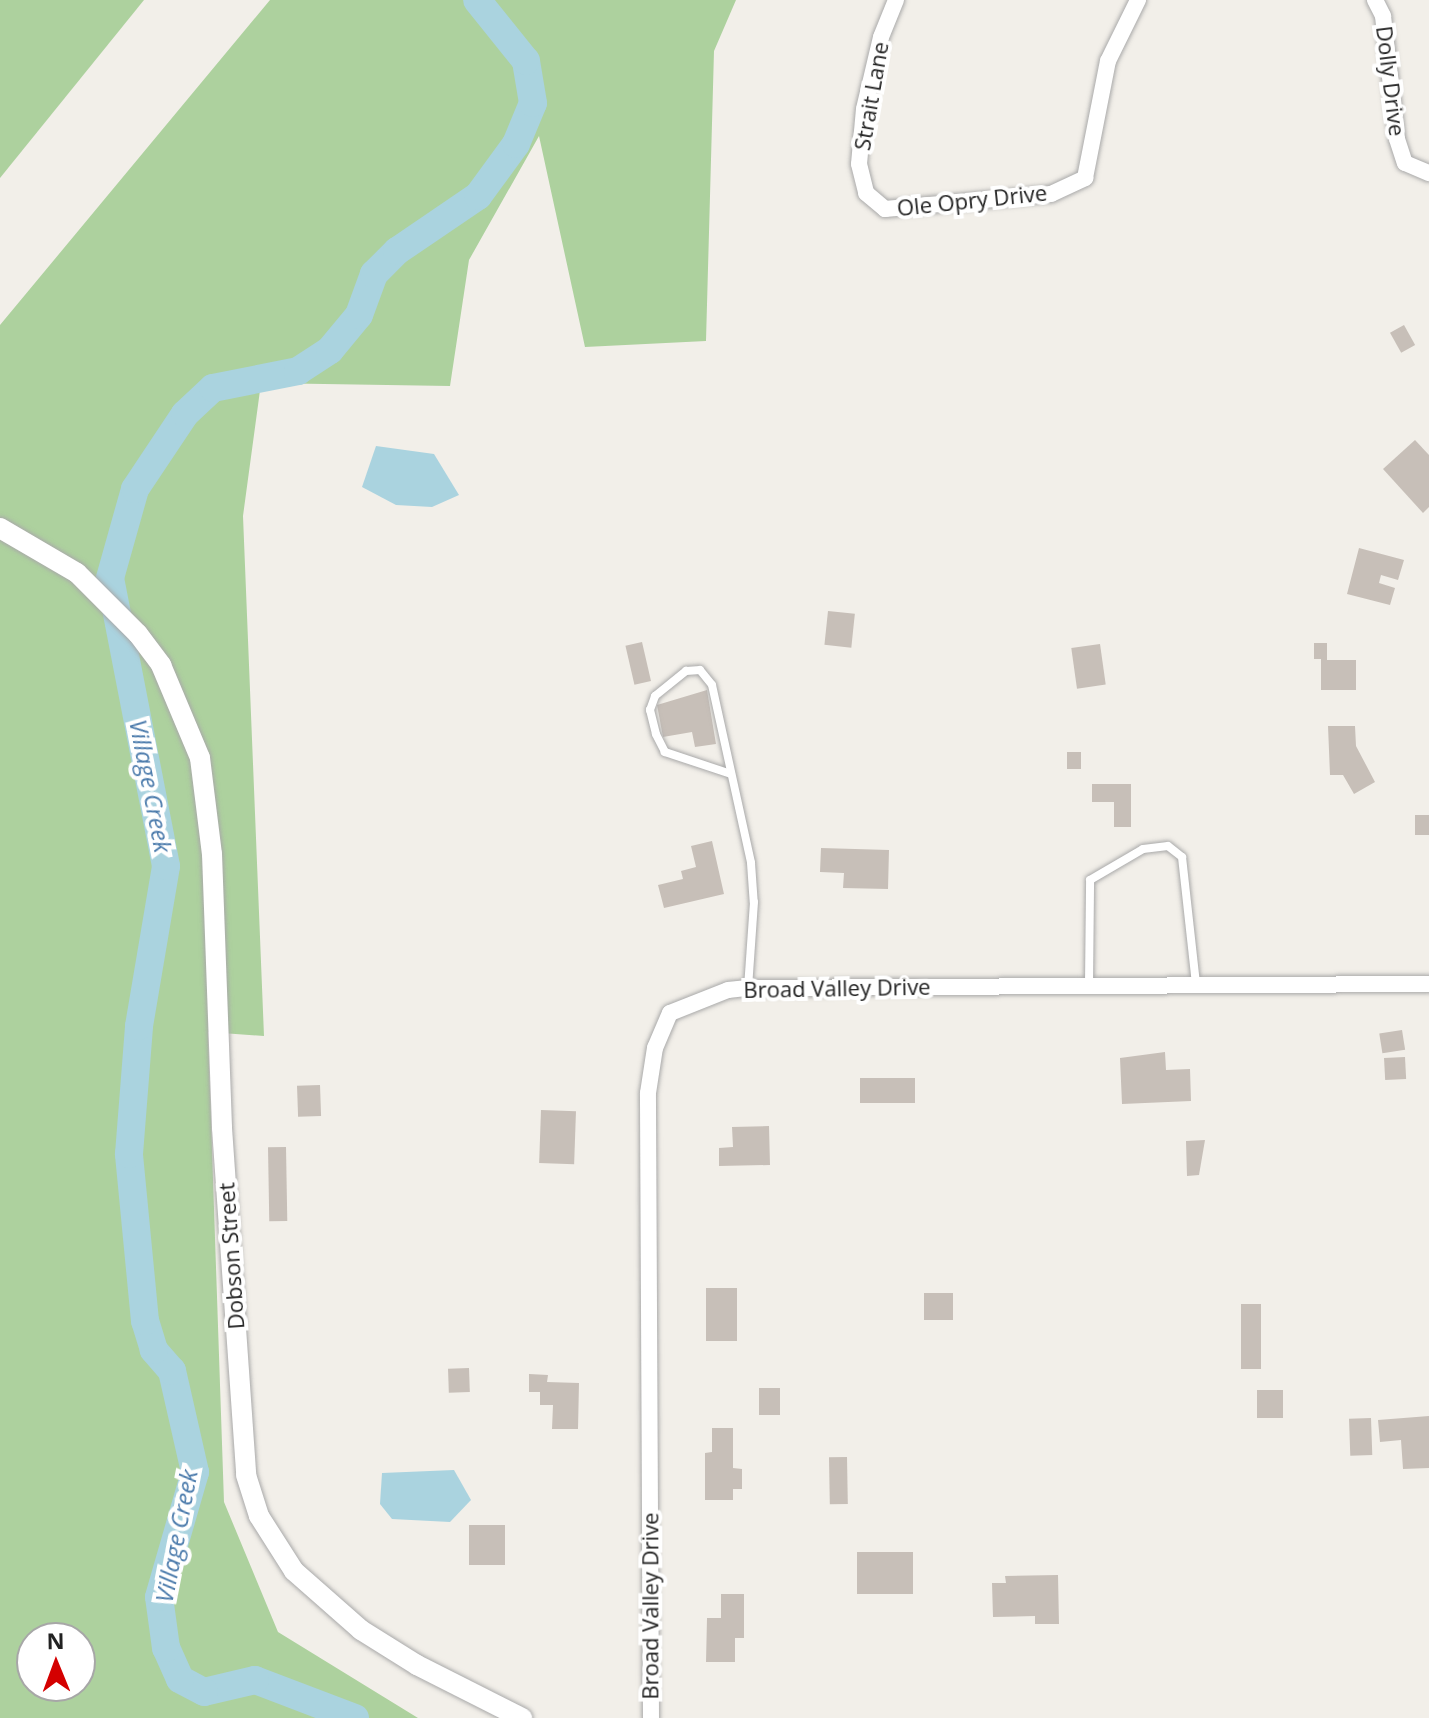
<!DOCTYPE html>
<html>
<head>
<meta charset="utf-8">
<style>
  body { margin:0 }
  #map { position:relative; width:1429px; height:1718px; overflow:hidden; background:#f2efe9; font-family:"Open Sans",sans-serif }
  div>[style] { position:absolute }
  .forest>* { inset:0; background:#add19e }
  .water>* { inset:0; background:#aad3df }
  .river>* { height:28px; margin:-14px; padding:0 14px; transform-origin:14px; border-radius:14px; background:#aad3df }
  .building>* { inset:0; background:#c7bfb8; transform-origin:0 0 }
  .roads { filter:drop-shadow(0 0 2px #a9a9a9) drop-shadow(0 0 2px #a9a9a9) }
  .service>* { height:8px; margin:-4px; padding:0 4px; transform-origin:4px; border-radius:4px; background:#fff }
  .minor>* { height:16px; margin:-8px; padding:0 8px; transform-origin:8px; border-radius:8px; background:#fff }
  .tertiary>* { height:20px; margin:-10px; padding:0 10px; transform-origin:10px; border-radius:10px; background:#fff }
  span { translate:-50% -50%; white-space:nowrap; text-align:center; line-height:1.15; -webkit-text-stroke:8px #fff; paint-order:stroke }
  .street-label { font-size:22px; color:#222 }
  .water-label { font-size:24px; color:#4a7aab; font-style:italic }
  .north { position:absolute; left:16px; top:1622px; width:80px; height:80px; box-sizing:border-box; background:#fff; border:2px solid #a7a7a7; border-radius:50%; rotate:359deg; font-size:22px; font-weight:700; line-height:32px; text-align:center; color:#222 }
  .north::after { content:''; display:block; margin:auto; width:28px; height:36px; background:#d40000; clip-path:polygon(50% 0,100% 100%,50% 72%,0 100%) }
</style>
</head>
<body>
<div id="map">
  <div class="forest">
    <div style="clip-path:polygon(0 0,144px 0,0 178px)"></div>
    <div style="clip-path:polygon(evenodd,270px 0,736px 0,714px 51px,706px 341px,585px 347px,539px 136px,469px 260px,450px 386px,261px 383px,243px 516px,264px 1036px,208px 1032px,224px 1502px,278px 1632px,418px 1718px,0 1718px,0 325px,270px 0,32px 1638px,80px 1638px,80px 1686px,32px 1686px,32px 1638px)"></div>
  </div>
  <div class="water">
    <div style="clip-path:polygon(376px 446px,434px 454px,459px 495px,432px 507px,396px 505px,362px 487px)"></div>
    <div style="clip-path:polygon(454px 1470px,471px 1500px,450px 1522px,392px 1519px,380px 1504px,382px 1473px)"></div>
  </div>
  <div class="river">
    <div style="left:355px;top:1718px;width:107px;rotate:-159.2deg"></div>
    <div style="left:255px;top:1680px;width:52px;rotate:166.8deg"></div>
    <div style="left:204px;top:1692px;width:27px;rotate:-152deg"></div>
    <div style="left:180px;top:1679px;width:34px;rotate:-114deg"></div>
    <div style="left:166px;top:1648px;width:51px;rotate:-97.8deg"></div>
    <div style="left:159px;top:1597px;width:130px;rotate:-73.9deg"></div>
    <div style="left:195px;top:1472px;width:104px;rotate:-102.8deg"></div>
    <div style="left:172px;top:1371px;width:28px;rotate:-131deg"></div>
    <div style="left:154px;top:1350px;width:30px;rotate:-107deg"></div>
    <div style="left:145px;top:1321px;width:168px;rotate:-95.5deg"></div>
    <div style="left:129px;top:1154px;width:128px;rotate:-85.5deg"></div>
    <div style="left:139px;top:1026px;width:162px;rotate:-80.4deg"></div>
    <div style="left:166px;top:866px;width:293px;rotate:-101deg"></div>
    <div style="left:110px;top:578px;width:92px;rotate:-74.3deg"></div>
    <div style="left:135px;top:489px;width:90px;rotate:-56.3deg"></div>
    <div style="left:185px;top:414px;width:38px;rotate:-43deg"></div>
    <div style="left:213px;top:388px;width:87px;rotate:-11.3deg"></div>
    <div style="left:298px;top:371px;width:38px;rotate:-33deg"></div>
    <div style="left:330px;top:350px;width:45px;rotate:-50.4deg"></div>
    <div style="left:359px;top:315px;width:44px;rotate:-69.9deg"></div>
    <div style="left:374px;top:274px;width:33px;rotate:-45deg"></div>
    <div style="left:397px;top:251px;width:98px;rotate:-34.2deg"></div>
    <div style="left:478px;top:196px;width:64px;rotate:-53.8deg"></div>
    <div style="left:516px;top:144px;width:44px;rotate:-67.5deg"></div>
    <div style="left:533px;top:103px;width:43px;rotate:-99.5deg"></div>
    <div style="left:526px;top:61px;width:78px;rotate:-128.8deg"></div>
  </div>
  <div class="building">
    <div style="left:1404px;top:325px;width:23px;height:16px;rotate:61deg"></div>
    <div style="clip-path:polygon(1415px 440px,1429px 455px,1429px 507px,1423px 513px,1383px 469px)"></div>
    <div style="clip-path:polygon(1359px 548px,1404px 560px,1398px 580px,1381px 575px,1379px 583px,1395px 588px,1390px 605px,1347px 594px)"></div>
    <div style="left:828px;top:611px;width:27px;height:34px;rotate:6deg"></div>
    <div style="left:642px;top:642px;width:40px;height:17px;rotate:77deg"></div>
    <div style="clip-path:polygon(1314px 643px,1327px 643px,1327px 660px,1356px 660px,1356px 690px,1321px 690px,1321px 659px,1314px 659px)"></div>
    <div style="left:1100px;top:644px;width:41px;height:29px;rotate:82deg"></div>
    <div style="clip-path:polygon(707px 690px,716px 744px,695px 747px,692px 732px,663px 737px,657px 705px)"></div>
    <div style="clip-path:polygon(1328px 726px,1355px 726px,1356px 746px,1375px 782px,1354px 794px,1343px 775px,1330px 775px)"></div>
    <div style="left:1067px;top:752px;width:14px;height:17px"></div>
    <div style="clip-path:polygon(1092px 784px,1131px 784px,1131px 827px,1114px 827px,1114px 802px,1092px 802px)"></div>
    <div style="left:1429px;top:815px;width:20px;height:14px;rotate:90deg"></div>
    <div style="clip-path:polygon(712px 841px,724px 894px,664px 908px,658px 885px,683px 879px,681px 871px,696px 867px,691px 846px)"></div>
    <div style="clip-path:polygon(821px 848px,889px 850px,888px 889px,843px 888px,844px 873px,820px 872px)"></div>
    <div style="left:1402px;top:1030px;width:20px;height:23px;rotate:81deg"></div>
    <div style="clip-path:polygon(1165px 1052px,1166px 1070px,1190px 1069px,1191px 1101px,1122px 1104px,1120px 1058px)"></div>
    <div style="left:1405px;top:1057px;width:22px;height:21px;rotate:87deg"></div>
    <div style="left:860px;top:1078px;width:55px;height:25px"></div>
    <div style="left:320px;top:1085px;width:31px;height:23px;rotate:88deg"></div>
    <div style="left:541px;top:1110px;width:35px;height:53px;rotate:2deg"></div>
    <div style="clip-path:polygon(769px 1126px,770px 1165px,719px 1166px,719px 1148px,733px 1147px,732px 1127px)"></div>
    <div style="clip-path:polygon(1205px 1140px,1199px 1175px,1187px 1176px,1186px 1141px)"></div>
    <div style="left:286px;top:1147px;width:74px;height:18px;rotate:89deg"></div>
    <div style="left:737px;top:1288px;width:53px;height:31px;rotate:90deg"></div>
    <div style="left:953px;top:1293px;width:27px;height:29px;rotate:90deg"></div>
    <div style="left:1241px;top:1304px;width:20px;height:65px"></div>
    <div style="left:469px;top:1368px;width:24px;height:21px;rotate:88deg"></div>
    <div style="clip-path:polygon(529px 1374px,548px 1375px,547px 1382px,579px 1383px,578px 1429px,552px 1429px,553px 1405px,540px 1405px,540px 1392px,529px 1392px)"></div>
    <div style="left:780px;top:1388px;width:27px;height:21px;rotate:90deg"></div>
    <div style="left:1257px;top:1390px;width:26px;height:28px"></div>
    <div style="clip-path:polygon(1429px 1416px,1429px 1468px,1403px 1469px,1401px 1440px,1380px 1442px,1378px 1420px)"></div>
    <div style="left:1371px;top:1418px;width:37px;height:22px;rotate:88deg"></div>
    <div style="clip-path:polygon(712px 1428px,733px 1428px,733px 1468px,742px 1469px,742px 1489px,733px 1489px,733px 1500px,705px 1500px,705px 1453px,712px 1452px)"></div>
    <div style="left:847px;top:1457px;width:47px;height:18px;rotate:89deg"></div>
    <div style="left:469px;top:1525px;width:36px;height:40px"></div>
    <div style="left:913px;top:1552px;width:42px;height:56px;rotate:90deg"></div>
    <div style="clip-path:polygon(1058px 1575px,1059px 1624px,1035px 1624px,1035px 1616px,993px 1617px,992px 1583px,1006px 1583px,1005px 1576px)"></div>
    <div style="clip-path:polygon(721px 1594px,744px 1594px,744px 1638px,735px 1638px,735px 1662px,706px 1662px,707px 1618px,721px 1618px)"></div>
  </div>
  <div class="roads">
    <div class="service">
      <div style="left:731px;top:774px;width:70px;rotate:-161.6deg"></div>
      <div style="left:665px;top:752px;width:20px;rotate:-117deg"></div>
      <div style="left:656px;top:734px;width:25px;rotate:-104deg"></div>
      <div style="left:650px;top:710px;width:15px;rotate:-70deg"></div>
      <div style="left:655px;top:696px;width:40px;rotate:-39deg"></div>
      <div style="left:686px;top:671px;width:14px;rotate:-4deg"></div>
      <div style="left:700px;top:670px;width:19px;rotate:51deg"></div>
      <div style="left:712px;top:685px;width:182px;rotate:77.6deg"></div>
      <div style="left:751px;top:863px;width:39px;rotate:86deg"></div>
      <div style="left:754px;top:902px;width:86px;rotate:94deg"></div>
      <div style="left:1089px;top:984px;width:104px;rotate:-89.4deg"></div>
      <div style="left:1090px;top:880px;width:61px;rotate:-30.3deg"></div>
      <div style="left:1143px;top:849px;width:25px;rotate:-7deg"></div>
      <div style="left:1168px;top:846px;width:18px;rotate:38deg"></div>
      <div style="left:1182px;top:857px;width:128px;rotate:83.7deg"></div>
    </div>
    <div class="minor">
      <div style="left:896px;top:0;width:40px;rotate:112deg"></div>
      <div style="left:881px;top:37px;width:74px;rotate:103.3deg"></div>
      <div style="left:864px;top:109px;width:55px;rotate:95.2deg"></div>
      <div style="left:859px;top:164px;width:30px;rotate:76deg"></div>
      <div style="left:866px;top:193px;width:25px;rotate:40deg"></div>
      <div style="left:885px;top:209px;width:167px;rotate:-5.2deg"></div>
      <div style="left:1051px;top:194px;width:38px;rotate:-25deg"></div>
      <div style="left:1085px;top:178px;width:119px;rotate:-78.9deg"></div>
      <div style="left:1108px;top:61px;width:68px;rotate:-63.8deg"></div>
      <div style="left:1375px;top:0;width:18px;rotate:63deg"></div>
      <div style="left:1383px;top:16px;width:124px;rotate:83.5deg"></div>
      <div style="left:1397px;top:139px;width:25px;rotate:72deg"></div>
      <div style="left:1405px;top:163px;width:26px;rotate:23deg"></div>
      <div style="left:651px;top:1718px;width:625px;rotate:-90.28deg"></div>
      <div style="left:648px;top:1093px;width:46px;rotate:-81.2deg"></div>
      <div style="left:655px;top:1048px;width:38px;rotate:-67deg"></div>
      <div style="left:670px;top:1013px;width:62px;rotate:-21.6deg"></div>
      <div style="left:728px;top:990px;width:20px;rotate:-6deg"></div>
      <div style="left:748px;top:988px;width:681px;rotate:-0.34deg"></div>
    </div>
    <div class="tertiary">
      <div style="left:0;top:528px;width:89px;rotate:30.3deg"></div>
      <div style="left:77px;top:573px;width:86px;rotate:45deg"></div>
      <div style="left:138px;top:634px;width:39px;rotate:53deg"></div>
      <div style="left:161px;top:665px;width:101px;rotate:67.2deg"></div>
      <div style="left:200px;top:758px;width:97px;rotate:82.9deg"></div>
      <div style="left:212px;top:854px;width:274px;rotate:87.9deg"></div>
      <div style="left:222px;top:1128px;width:348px;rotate:86deg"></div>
      <div style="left:246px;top:1475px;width:43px;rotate:72.4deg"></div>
      <div style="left:259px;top:1516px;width:65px;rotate:57.5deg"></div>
      <div style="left:294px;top:1571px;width:89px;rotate:41.4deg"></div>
      <div style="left:361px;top:1630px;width:66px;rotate:32deg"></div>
      <div style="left:417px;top:1665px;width:118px;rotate:26.8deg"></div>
    </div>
  </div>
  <div class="street-label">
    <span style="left:1391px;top:81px;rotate:83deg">Dolly Drive</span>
    <span style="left:871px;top:96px;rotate:-80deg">Strait Lane</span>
    <span style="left:972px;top:200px;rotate:-6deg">Ole Opry Drive</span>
    <span style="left:837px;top:988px;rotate:-1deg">Broad Valley Drive</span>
    <span style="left:231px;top:1256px;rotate:-94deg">Dobson Street</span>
    <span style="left:650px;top:1606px;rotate:-90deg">Broad Valley Drive</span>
  </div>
  <div class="water-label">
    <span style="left:151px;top:786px;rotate:79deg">Village Creek</span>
    <span style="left:176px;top:1536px;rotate:-79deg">Village Creek</span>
  </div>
  <div class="north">N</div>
</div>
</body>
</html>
